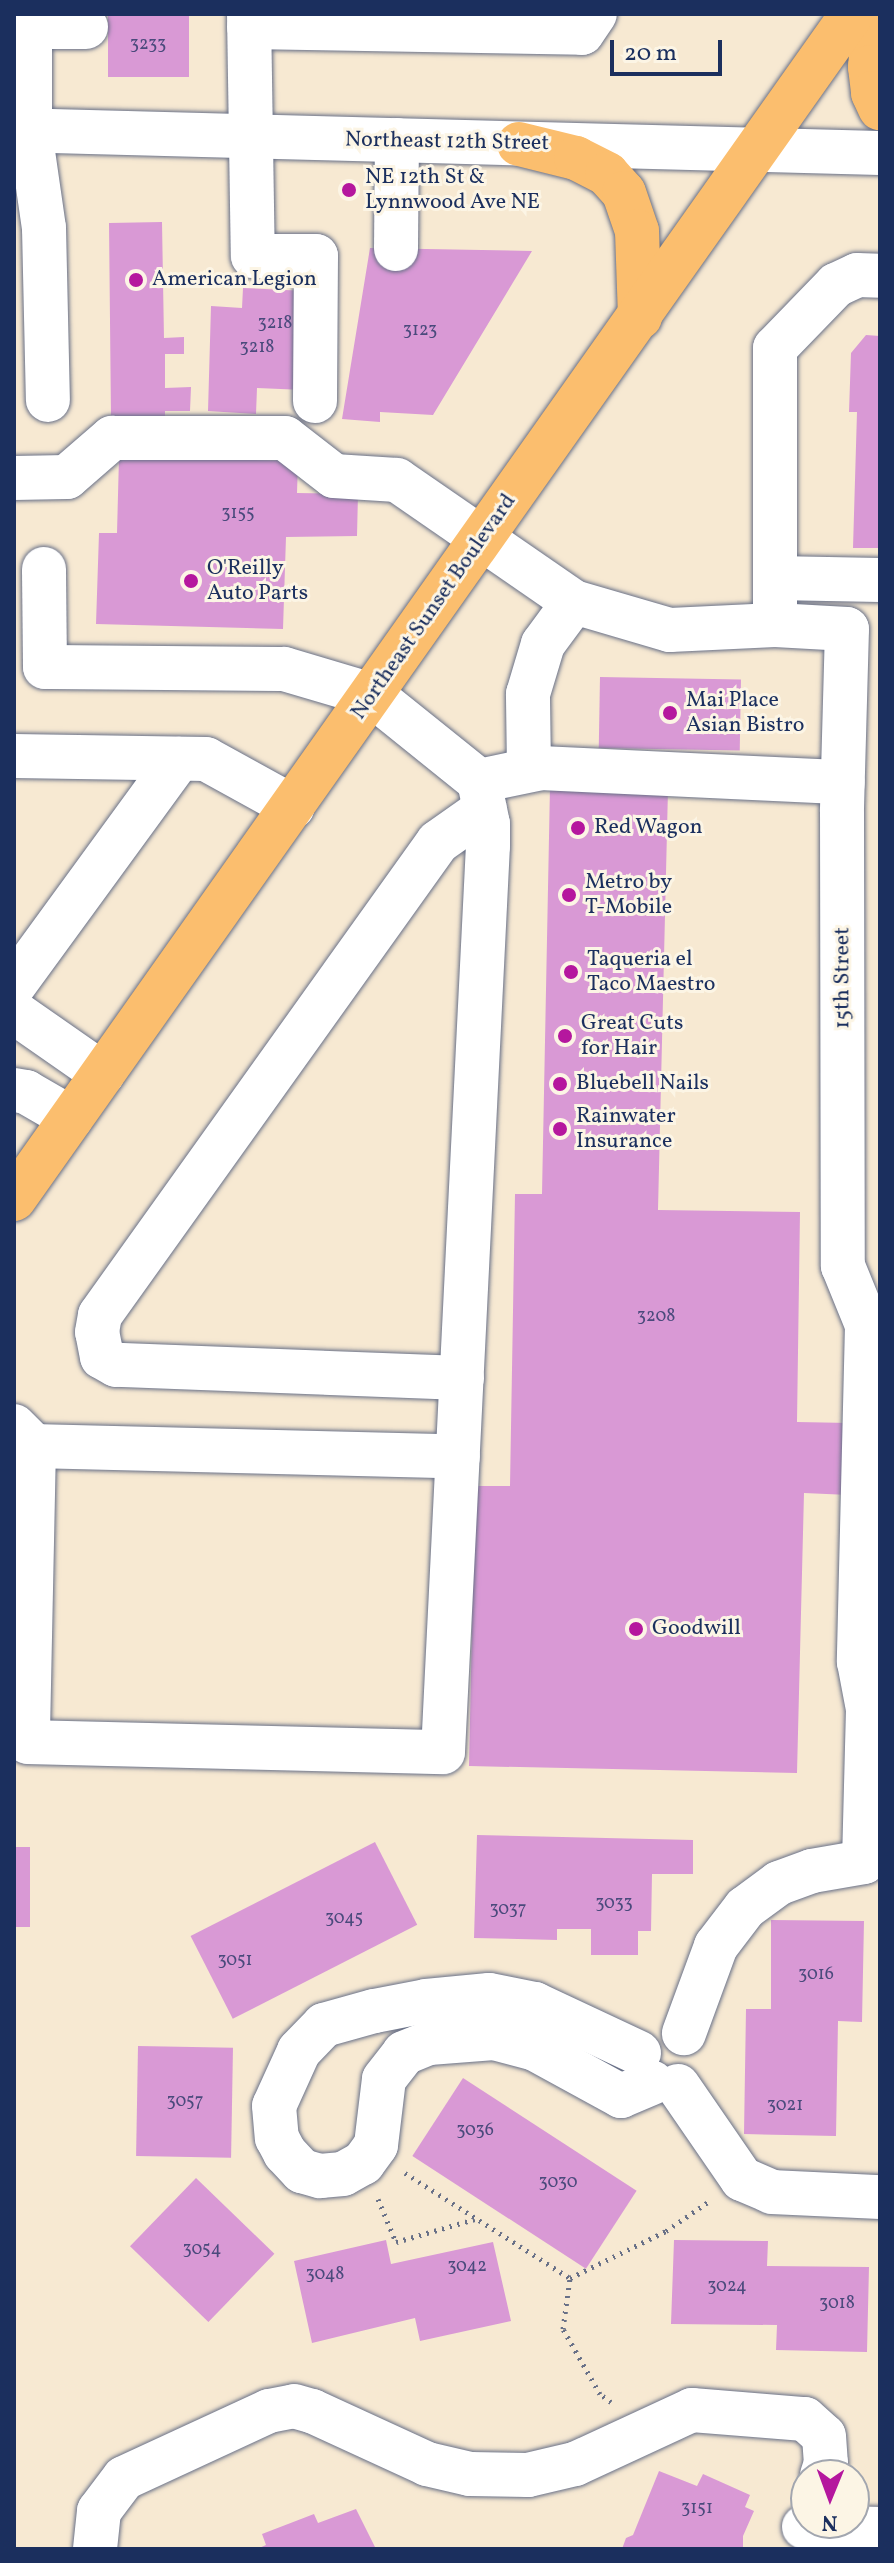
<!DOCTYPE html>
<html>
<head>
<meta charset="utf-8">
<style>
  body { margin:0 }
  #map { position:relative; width:894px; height:2563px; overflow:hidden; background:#f7e9d2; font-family:Vollkorn,serif }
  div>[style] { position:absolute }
  .building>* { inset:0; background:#d999d5; transform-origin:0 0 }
  .path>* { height:5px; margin-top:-2.5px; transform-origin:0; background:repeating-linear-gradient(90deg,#687087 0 2px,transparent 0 8px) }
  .roads { filter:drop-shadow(0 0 2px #687087) drop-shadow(0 0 2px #687087) }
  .minor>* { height:44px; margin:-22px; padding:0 22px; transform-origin:22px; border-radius:22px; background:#fff }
  .major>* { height:44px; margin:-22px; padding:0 22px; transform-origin:22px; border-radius:22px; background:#fbbe6e }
  .dots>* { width:22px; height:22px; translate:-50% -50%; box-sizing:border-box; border:4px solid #fcf5e5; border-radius:50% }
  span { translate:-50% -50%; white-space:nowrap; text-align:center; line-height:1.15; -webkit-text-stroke:6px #fcf5e5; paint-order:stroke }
  .number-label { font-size:18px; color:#4a4a7c }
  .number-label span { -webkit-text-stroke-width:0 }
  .street-label { font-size:22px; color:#1b2f5e }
  .poi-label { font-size:22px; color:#1b2f5e }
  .left { translate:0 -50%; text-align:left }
  .frame { position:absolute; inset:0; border:16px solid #1b2f5e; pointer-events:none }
  .north { position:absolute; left:790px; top:2459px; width:80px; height:80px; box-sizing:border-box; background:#fcf5e5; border:2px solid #a2a6af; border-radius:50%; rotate:181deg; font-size:22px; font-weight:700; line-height:32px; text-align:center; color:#1b2f5e }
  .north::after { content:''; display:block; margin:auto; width:28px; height:36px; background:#b5179e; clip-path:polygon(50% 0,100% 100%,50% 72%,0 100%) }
  .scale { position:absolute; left:610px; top:40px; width:112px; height:36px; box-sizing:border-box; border:4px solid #1b2f5e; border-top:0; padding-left:10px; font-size:24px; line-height:28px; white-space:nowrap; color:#1b2f5e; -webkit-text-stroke:6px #fcf5e5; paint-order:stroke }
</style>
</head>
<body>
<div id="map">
  <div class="building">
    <div style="left:108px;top:14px;width:81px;height:63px"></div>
    <div style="clip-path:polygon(162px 222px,164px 338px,184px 337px,184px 354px,165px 354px,165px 388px,191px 387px,190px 411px,165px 411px,165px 418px,111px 419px,109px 223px)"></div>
    <div style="clip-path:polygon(370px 248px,532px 251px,433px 415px,380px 412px,380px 422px,342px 419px)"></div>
    <div style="clip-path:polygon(243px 288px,306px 291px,304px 390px,257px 388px,256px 414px,208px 411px,211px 306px,242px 308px)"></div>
    <div style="clip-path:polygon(866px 335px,880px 336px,880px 548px,853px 548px,857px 412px,849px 412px,851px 353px)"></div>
    <div style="clip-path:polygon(119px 457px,298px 461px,297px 493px,358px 494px,357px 536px,286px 537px,283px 629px,96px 624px,99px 533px,117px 533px)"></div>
    <div style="left:600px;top:677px;width:141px;height:71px;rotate:1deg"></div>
    <div style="clip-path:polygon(550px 786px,668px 789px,658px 1210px,800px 1212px,797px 1422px,850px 1423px,849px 1495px,804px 1493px,797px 1773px,469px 1766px,475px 1486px,510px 1486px,515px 1194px,542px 1194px)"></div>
    <div style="clip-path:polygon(477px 1835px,693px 1840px,693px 1874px,652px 1874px,651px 1931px,638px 1931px,638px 1955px,591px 1955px,591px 1929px,557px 1929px,557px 1940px,474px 1938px)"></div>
    <div style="left:375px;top:1842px;width:93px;height:207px;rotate:63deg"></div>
    <div style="left:14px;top:1847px;width:16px;height:80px"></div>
    <div style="clip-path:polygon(771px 1920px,864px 1921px,862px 2022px,838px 2021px,836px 2136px,744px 2134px,746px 2009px,771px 2009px)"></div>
    <div style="left:138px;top:2046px;width:95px;height:110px;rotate:1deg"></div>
    <div style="left:463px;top:2078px;width:207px;height:93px;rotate:33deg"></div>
    <div style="left:196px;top:2178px;width:109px;height:95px;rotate:44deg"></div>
    <div style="clip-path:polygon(386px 2240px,391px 2264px,493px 2242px,511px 2321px,420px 2341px,415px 2318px,312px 2343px,294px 2261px)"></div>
    <div style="clip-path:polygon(674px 2240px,768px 2241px,767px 2266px,869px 2267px,867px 2352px,776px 2350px,777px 2325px,671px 2324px)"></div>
    <div style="clip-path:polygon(659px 2471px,697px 2486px,703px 2474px,750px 2495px,745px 2507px,754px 2511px,743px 2536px,743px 2549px,622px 2549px,626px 2538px,633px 2535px)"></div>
    <div style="clip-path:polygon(356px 2509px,376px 2549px,257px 2549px,266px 2545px,262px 2534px,314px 2514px,318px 2523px)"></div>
  </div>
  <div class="path">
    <div style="left:405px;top:2173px;width:196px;rotate:32.5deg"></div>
    <div style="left:378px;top:2199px;width:47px;rotate:67.3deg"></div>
    <div style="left:396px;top:2242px;width:82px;rotate:-16.2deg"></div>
    <div style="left:611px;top:2402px;width:14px;rotate:-144deg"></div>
    <div style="left:600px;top:2394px;width:75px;rotate:-119.6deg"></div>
    <div style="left:563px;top:2329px;width:51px;rotate:-82.2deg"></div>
    <div style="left:570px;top:2278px;width:107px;rotate:-26.1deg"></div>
    <div style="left:666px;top:2231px;width:51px;rotate:-34.6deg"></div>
  </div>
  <div class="roads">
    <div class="minor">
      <div style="left:249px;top:14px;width:242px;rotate:89.1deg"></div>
      <div style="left:253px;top:256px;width:63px"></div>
      <div style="left:316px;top:256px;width:145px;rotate:90.4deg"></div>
      <div style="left:14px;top:27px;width:72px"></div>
      <div style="left:30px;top:27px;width:104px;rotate:90deg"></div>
      <div style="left:30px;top:131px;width:98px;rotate:81.8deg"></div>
      <div style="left:44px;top:228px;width:172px;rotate:88.7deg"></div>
      <div style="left:249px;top:27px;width:333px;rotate:1deg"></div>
      <div style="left:582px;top:33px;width:23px;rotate:-56deg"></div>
      <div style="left:14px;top:130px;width:866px;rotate:1.52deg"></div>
      <div style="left:396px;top:249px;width:109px;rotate:-89.5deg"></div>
      <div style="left:14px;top:478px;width:53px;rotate:-1.1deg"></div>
      <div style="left:67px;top:477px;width:60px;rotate:-40.9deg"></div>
      <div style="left:112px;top:438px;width:173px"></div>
      <div style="left:285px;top:438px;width:62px;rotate:37.8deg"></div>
      <div style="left:334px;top:476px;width:63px;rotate:3.6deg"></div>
      <div style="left:397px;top:480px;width:215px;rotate:34.6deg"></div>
      <div style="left:574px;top:602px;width:100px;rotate:16.3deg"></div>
      <div style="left:670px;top:630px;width:105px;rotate:-2.7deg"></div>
      <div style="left:775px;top:625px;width:72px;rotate:3.2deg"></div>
      <div style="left:847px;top:629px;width:183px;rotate:91.6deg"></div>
      <div style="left:842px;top:812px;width:454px;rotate:89.9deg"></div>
      <div style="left:843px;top:1266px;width:64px;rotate:67.9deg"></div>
      <div style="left:867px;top:1325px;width:337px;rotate:91.4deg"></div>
      <div style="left:859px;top:1662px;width:48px;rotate:79.2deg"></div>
      <div style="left:868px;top:1709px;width:153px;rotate:91.5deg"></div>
      <div style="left:864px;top:1862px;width:53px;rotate:170.2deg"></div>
      <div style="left:812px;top:1871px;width:35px;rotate:160deg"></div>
      <div style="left:779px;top:1883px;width:42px;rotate:143.7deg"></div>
      <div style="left:745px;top:1908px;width:48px;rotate:127.3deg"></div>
      <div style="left:716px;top:1946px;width:93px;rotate:110.2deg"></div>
      <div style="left:775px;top:578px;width:105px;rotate:1.1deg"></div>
      <div style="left:775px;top:625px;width:277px;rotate:-90deg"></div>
      <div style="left:775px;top:348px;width:88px;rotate:-45.9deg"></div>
      <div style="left:836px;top:285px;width:23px;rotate:-25deg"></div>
      <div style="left:857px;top:275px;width:23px;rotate:2deg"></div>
      <div style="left:14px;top:756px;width:192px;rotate:0.9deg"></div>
      <div style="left:206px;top:759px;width:99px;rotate:28.9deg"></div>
      <div style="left:529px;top:770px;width:76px;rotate:-90.8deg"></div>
      <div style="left:528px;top:694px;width:52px;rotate:-73.3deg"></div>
      <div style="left:543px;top:644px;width:52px;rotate:-53.6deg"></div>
      <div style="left:479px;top:781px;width:63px;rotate:-11.8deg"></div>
      <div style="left:541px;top:768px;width:302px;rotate:2.7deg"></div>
      <div style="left:14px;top:985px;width:280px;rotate:-53.9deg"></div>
      <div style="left:14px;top:1012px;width:108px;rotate:34.9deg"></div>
      <div style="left:14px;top:1090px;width:12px;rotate:9deg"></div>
      <div style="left:26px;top:1092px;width:52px;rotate:30deg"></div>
      <div style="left:462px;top:1378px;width:346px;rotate:-177.8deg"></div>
      <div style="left:116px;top:1365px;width:16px;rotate:-150deg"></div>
      <div style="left:102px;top:1357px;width:25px;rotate:-101deg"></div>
      <div style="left:97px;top:1332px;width:17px;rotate:-80deg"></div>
      <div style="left:100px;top:1315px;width:581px;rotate:-54.45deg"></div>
      <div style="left:438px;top:842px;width:57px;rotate:-35.1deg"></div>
      <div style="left:14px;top:1426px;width:28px;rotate:45deg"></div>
      <div style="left:34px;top:1446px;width:296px;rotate:91.2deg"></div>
      <div style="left:28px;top:1742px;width:415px;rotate:1.4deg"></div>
      <div style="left:443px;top:1752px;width:907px;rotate:-87.16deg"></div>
      <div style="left:488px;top:846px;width:22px;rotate:-90deg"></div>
      <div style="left:488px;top:824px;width:44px;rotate:-101.8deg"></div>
      <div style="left:479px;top:781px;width:137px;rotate:-141.2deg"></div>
      <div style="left:372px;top:695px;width:92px;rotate:-163.5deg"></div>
      <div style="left:284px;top:669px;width:239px;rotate:-179.5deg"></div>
      <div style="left:45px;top:667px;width:98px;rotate:-90.6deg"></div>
      <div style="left:34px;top:1446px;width:424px;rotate:1.4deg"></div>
      <div style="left:639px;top:2053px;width:115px;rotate:-154.8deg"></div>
      <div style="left:535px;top:2004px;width:47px;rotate:-168.9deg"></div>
      <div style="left:489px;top:1995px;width:63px;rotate:174.6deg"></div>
      <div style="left:426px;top:2001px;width:53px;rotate:169.1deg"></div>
      <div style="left:374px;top:2011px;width:52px;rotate:164.4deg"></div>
      <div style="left:324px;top:2025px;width:36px;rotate:134deg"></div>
      <div style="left:299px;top:2051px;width:60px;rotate:114.4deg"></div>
      <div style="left:274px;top:2106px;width:32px;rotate:85deg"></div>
      <div style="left:277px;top:2138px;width:17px;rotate:62deg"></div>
      <div style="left:285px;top:2153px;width:25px;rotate:47deg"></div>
      <div style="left:302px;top:2171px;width:19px;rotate:16deg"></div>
      <div style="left:320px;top:2176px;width:23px;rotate:-5deg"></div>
      <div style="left:343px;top:2174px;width:23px;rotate:-29deg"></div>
      <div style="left:363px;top:2163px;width:22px;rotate:-54deg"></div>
      <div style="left:376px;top:2145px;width:66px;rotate:-83.1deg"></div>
      <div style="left:384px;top:2079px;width:33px;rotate:-52deg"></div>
      <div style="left:404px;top:2053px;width:27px;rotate:-22deg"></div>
      <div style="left:429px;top:2043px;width:65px;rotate:-4.4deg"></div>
      <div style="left:494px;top:2038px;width:42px;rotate:15deg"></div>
      <div style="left:535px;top:2049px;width:98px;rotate:28.7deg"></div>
      <div style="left:621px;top:2096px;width:34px;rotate:-23deg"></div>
      <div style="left:678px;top:2086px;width:113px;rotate:55.5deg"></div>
      <div style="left:742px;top:2179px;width:33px;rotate:23deg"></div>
      <div style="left:772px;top:2192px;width:108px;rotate:2.7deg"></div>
      <div style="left:804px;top:2527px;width:76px;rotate:1.5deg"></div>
      <div style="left:95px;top:2549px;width:38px;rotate:-84deg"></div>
      <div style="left:99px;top:2511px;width:41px;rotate:-52.9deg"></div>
      <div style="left:124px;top:2478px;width:160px;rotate:-24.8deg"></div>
      <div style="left:269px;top:2411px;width:25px;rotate:-11deg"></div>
      <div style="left:294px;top:2406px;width:19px;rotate:16deg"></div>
      <div style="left:312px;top:2411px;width:127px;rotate:24.7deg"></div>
      <div style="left:427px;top:2464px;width:44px;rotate:13.1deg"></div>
      <div style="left:470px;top:2474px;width:58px;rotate:1deg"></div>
      <div style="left:528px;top:2475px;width:48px;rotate:-13.2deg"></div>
      <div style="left:575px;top:2464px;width:129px;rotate:-24.8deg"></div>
      <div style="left:692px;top:2410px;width:113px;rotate:4.6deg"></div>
      <div style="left:805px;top:2419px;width:25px;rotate:42deg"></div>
      <div style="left:824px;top:2436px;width:27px;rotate:86deg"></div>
      <div style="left:826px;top:2463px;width:13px;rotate:108deg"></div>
    </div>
    <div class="major">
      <div style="left:875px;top:14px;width:53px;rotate:95.4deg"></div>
      <div style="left:870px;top:67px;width:26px;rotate:83deg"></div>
      <div style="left:873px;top:93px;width:17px;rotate:65deg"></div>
      <div style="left:519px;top:144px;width:59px;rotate:13.8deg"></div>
      <div style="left:576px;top:158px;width:35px;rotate:27deg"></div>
      <div style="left:607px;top:174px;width:25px;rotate:48deg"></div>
      <div style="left:624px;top:193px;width:40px;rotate:71.1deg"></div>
      <div style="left:637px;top:231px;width:86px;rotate:88deg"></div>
      <div style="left:14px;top:1199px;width:1451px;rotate:-54.73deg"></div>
    </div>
  </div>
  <div class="dots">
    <div style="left:349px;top:190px;background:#b5179e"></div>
    <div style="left:136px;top:280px;background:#b5179e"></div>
    <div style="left:191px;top:581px;background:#b5179e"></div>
    <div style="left:670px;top:713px;background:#b5179e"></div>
    <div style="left:578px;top:828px;background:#b5179e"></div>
    <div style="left:569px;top:895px;background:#b5179e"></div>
    <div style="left:571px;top:972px;background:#b5179e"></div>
    <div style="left:565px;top:1036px;background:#b5179e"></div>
    <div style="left:560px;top:1084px;background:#b5179e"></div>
    <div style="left:560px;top:1129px;background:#b5179e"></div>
    <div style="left:636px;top:1629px;background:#b5179e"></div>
  </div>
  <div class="number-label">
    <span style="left:148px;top:45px">3233</span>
    <span style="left:275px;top:324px">3218</span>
    <span style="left:420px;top:331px">3123</span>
    <span style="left:257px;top:348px">3218</span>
    <span style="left:238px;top:514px">3155</span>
    <span style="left:656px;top:1317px">3208</span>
    <span style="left:614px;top:1904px">3033</span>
    <span style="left:508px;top:1910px">3037</span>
    <span style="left:344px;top:1919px">3045</span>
    <span style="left:235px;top:1961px">3051</span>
    <span style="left:816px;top:1975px">3016</span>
    <span style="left:185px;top:2102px">3057</span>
    <span style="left:785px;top:2106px">3021</span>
    <span style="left:475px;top:2131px">3036</span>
    <span style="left:558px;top:2183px">3030</span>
    <span style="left:202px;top:2250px">3054</span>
    <span style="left:467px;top:2267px">3042</span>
    <span style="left:325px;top:2275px">3048</span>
    <span style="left:727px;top:2287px">3024</span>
    <span style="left:837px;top:2304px">3018</span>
    <span style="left:697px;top:2509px">3151</span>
  </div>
  <div class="street-label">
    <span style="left:447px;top:142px;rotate:1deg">Northeast 12th Street</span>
    <span style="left:434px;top:607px;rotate:-55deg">Northeast Sunset Boulevard</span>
    <span style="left:843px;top:978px;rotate:-90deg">15th Street</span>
  </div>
  <div class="poi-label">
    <span class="left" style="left:365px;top:190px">NE 12th St &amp;<br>Lynnwood Ave NE</span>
    <span class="left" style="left:152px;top:280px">American Legion</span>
    <span class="left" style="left:207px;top:581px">O'Reilly<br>Auto Parts</span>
    <span class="left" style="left:686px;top:713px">Mai Place<br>Asian Bistro</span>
    <span class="left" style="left:594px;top:828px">Red Wagon</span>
    <span class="left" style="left:585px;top:895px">Metro by<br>T-Mobile</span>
    <span class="left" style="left:587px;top:972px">Taqueria el<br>Taco Maestro</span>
    <span class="left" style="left:581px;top:1036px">Great Cuts<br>for Hair</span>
    <span class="left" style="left:576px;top:1084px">Bluebell Nails</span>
    <span class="left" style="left:576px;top:1129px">Rainwater<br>Insurance</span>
    <span class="left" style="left:652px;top:1629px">Goodwill</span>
  </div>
  <div class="frame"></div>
  <div class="north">N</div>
  <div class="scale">20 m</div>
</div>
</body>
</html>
